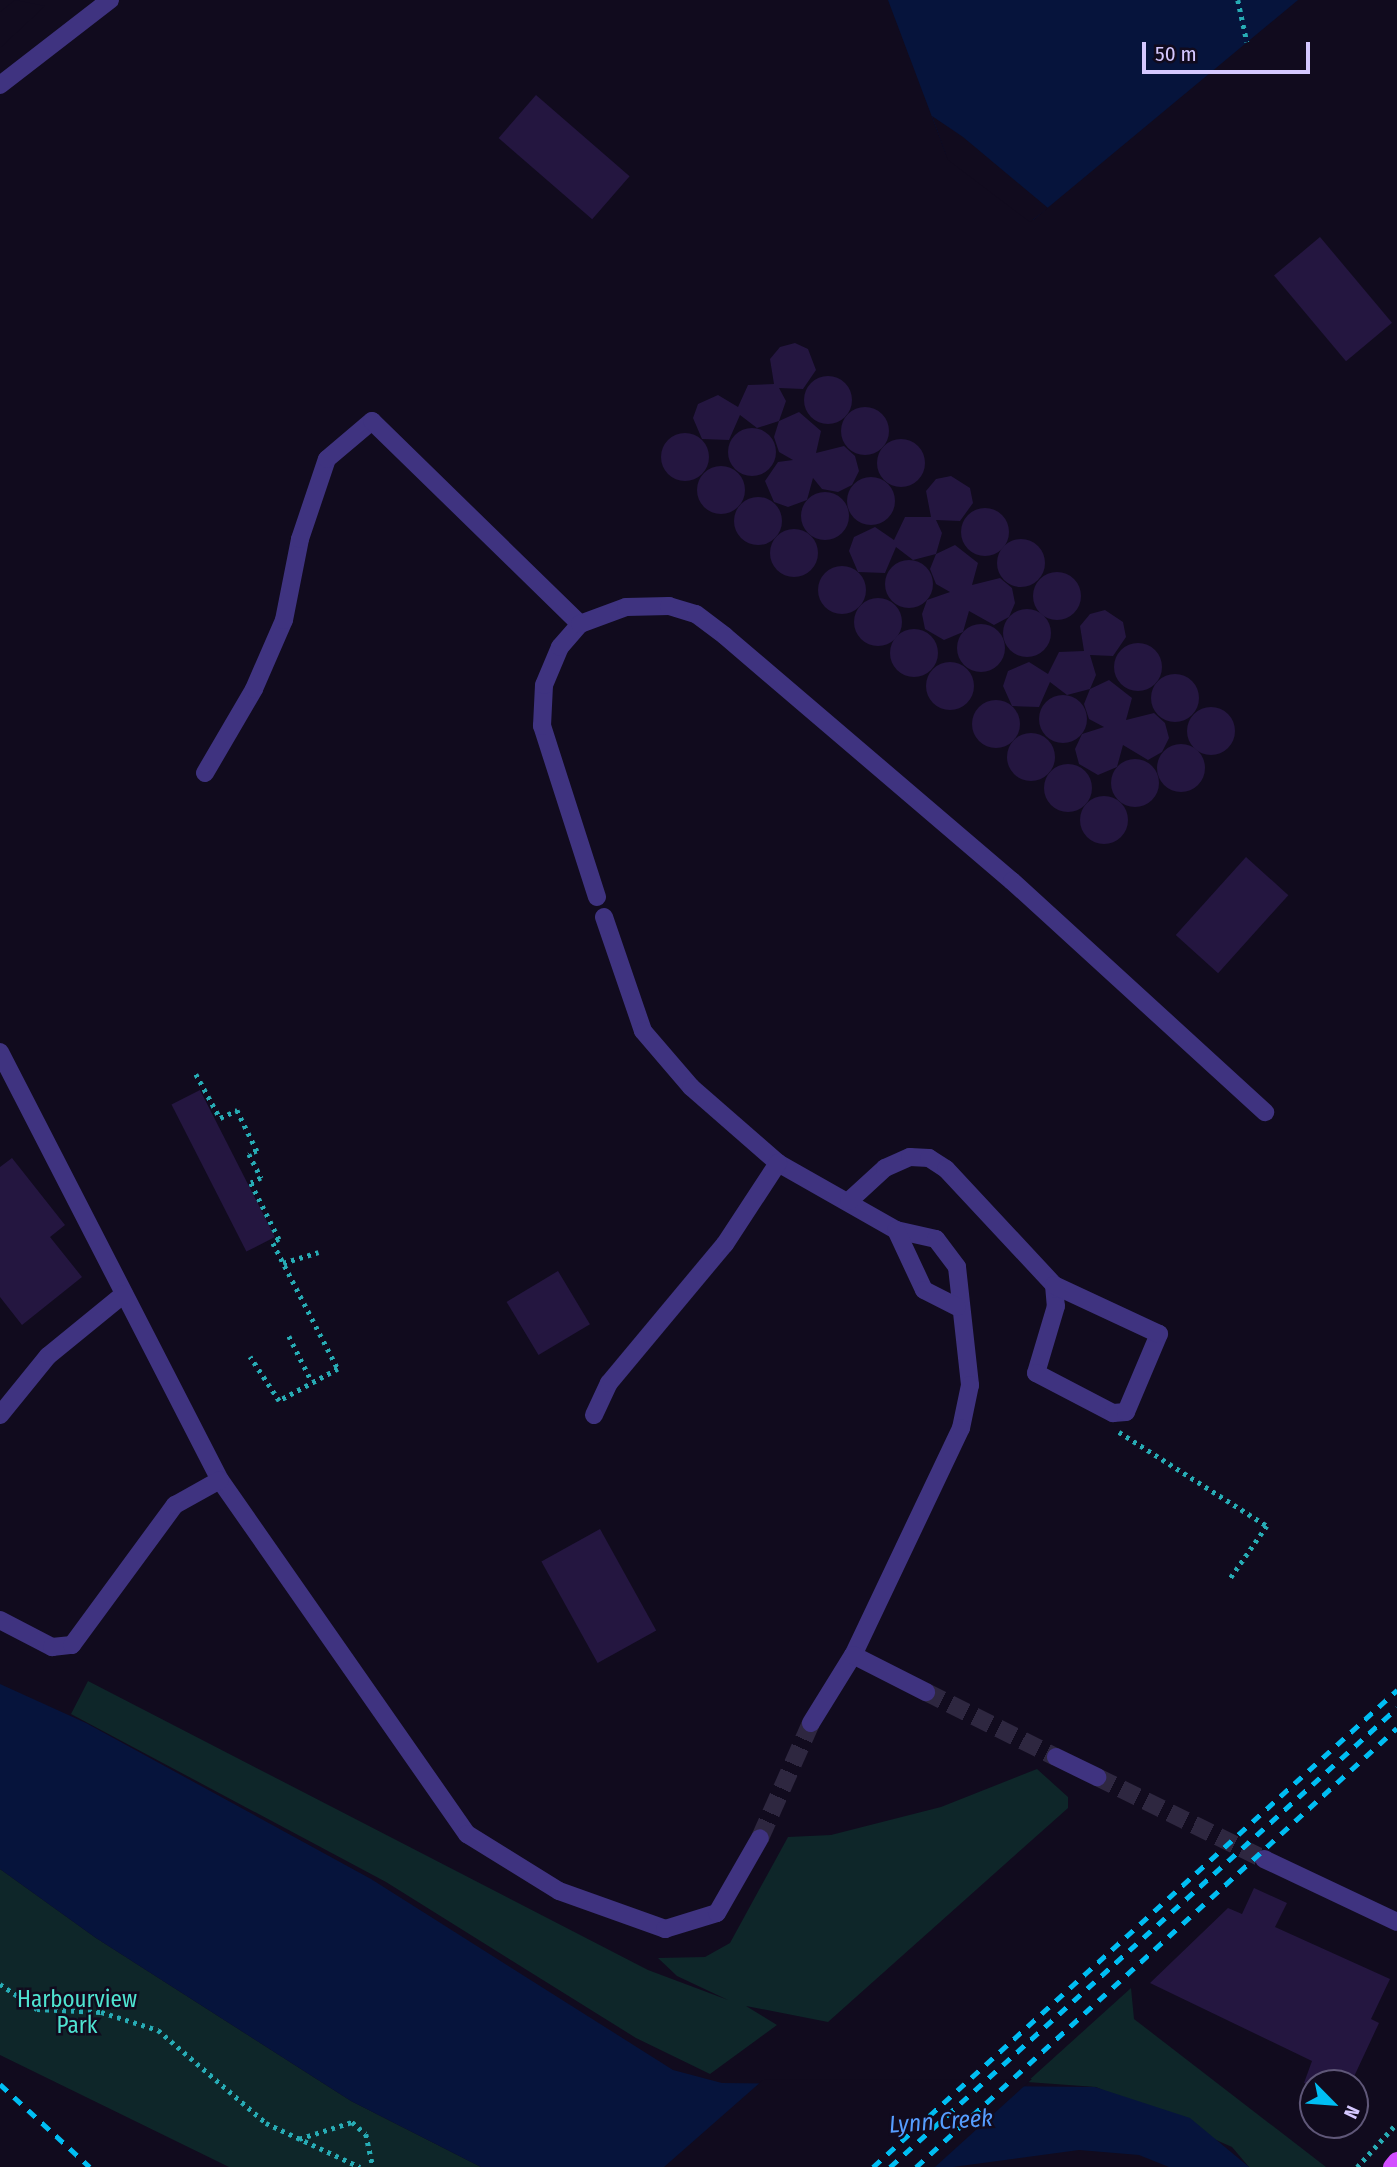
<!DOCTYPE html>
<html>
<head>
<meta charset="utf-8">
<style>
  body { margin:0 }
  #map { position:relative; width:1397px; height:2167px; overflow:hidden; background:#110b1e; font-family:"Fira Sans Condensed",sans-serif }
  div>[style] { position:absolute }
  .green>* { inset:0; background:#0e2629 }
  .water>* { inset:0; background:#06143c }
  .pier>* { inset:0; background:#110b1e }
  .building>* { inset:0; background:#241640; transform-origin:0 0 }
  .round { border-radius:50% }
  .minor-tunnel>* { height:18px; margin-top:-9px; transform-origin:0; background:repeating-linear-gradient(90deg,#2e2740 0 18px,transparent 0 27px) }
  .path>* { height:4.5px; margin-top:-2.25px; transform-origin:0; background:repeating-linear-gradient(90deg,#27acb5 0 3.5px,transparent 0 8.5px) }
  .minor>* { height:18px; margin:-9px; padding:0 9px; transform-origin:9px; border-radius:9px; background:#3f3380 }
  .major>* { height:18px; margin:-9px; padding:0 9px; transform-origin:9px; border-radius:9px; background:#d24fff }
  .rail>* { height:5px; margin-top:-2.5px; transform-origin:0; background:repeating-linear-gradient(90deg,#00bef3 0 10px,transparent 0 19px) }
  span { translate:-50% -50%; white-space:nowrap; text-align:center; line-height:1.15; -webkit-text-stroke:5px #110b1e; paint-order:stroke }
  .park-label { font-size:23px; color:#4fe4d1 }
  .water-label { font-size:24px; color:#569dff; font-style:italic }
  .north { position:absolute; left:1299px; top:2069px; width:70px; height:70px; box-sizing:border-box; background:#110b1e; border:2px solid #5f5778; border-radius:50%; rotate:115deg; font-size:19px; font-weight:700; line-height:28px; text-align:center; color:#d5c8ff }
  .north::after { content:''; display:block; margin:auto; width:24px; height:32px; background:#00bef3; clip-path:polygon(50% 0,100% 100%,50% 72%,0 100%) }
  .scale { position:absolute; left:1142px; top:42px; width:168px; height:32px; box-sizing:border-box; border:4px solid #d5c8ff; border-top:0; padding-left:9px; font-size:21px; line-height:24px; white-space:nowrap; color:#d5c8ff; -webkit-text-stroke:5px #110b1e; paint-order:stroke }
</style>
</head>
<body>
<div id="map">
  <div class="green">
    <div style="clip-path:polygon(88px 1681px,648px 1970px,728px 2000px,677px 1976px,658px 1958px,705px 1957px,730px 1943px,788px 1837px,831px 1835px,941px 1807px,1037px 1769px,1068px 1797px,1068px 1808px,828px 2022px,746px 2006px,777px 2025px,710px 2074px,636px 2038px,386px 1882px,71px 1714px)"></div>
    <div style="clip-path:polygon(0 1869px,96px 1938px,351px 2101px,481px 2167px,229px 2167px,0 2055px)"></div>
    <div style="clip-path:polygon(1131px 1988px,1134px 2019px,1326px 2167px,1249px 2167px,1232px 2147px,1096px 2087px,1027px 2082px)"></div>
  </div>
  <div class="water">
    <div style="clip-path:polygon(888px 0,1298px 0,1033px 220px,946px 154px)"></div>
    <div style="clip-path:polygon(0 1684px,86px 1723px,371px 1879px,673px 2070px,722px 2083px,1095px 2087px,1190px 2118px,1249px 2167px,1169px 2167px,1139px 2155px,1079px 2150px,953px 2167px,481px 2167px,351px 2101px,96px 1938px,0 1869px)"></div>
  </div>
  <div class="pier">
    <div style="clip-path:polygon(15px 0,45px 6px,0 48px,0 12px)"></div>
    <div style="clip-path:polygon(932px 116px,963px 137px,1048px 208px,1030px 222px,948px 160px)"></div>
    <div style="clip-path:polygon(1032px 2079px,935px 2167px,664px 2167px,763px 2080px)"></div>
  </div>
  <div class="building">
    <div style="left:536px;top:95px;width:124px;height:57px;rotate:41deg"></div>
    <div style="left:1320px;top:237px;width:112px;height:60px;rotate:50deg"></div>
    <div style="clip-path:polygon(795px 343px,808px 349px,816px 370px,803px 389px,779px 388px,786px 401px,779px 421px,757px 428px,740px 415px,729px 440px,702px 439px,693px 418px,698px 404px,718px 395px,738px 407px,748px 385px,774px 384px,770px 359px,780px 347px)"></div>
    <div class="round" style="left:804px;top:376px;width:48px;height:48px"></div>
    <div class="round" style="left:841px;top:407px;width:48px;height:48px"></div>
    <div style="clip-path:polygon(799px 412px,821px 431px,816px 453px,844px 446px,855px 456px,859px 471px,852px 485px,838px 492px,822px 489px,813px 478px,807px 500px,788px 507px,774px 502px,765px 481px,778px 462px,793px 460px,779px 452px,774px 437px,779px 421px)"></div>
    <div class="round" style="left:728px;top:428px;width:48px;height:48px"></div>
    <div class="round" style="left:661px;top:433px;width:48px;height:48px"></div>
    <div class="round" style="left:877px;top:439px;width:48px;height:48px"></div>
    <div class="round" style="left:697px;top:466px;width:48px;height:48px"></div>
    <div style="clip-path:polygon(951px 476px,970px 488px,973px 503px,960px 521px,936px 520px,942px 533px,936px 554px,913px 560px,896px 547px,885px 573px,858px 572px,849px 551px,854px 537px,875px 527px,894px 540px,905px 517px,931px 517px,926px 491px,936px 479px)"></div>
    <div class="round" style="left:847px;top:477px;width:48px;height:48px"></div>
    <div class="round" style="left:801px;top:492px;width:48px;height:48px"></div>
    <div class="round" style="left:734px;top:497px;width:48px;height:48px"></div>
    <div class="round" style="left:961px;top:508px;width:48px;height:48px"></div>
    <div class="round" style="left:770px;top:529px;width:48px;height:48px"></div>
    <div class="round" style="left:997px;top:539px;width:48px;height:48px"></div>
    <div style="clip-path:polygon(955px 545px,978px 563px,972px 585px,1000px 578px,1012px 588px,1015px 603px,1009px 617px,994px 625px,969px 611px,963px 632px,944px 640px,925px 629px,922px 614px,927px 600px,950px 592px,936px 584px,930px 569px,936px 554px)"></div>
    <div class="round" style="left:885px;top:560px;width:48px;height:48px"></div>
    <div class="round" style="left:818px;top:566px;width:48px;height:48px"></div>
    <div class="round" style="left:1033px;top:572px;width:48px;height:48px"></div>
    <div class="round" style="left:854px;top:598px;width:48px;height:48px"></div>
    <div class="round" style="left:1003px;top:609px;width:48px;height:48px"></div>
    <div style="clip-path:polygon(1105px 610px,1123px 622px,1126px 637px,1113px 656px,1090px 655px,1096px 675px,1090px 689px,1067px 695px,1050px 682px,1039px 707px,1012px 706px,1003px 686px,1008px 671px,1029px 662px,1048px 674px,1059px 652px,1084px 651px,1080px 626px,1090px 614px)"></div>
    <div class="round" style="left:957px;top:624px;width:48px;height:48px"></div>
    <div class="round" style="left:890px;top:629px;width:48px;height:48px"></div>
    <div class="round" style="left:1114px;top:643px;width:48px;height:48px"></div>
    <div class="round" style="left:926px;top:662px;width:48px;height:48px"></div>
    <div class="round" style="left:1151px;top:674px;width:48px;height:48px"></div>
    <div style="clip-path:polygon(1109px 680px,1132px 698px,1126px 720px,1154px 713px,1165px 723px,1169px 738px,1162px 752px,1148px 760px,1123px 745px,1117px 767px,1098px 775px,1079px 764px,1075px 749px,1082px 734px,1104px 727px,1089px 719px,1084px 704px,1090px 689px)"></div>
    <div class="round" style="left:1039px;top:695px;width:48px;height:48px"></div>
    <div class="round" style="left:972px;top:700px;width:48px;height:48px"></div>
    <div class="round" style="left:1187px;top:707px;width:48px;height:48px"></div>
    <div class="round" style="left:1007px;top:733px;width:48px;height:48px"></div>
    <div class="round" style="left:1157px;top:744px;width:48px;height:48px"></div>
    <div class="round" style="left:1111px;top:759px;width:48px;height:48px"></div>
    <div class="round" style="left:1044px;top:764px;width:48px;height:48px"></div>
    <div class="round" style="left:1080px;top:796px;width:48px;height:48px"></div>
    <div style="left:1246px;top:857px;width:57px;height:105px;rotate:42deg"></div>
    <div style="left:200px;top:1090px;width:165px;height:32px;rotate:63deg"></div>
    <div style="clip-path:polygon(12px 1158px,65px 1225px,50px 1237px,82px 1277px,22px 1325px,0 1297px,0 1167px)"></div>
    <div style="left:558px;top:1271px;width:62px;height:60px;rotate:59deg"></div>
    <div style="left:600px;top:1529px;width:116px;height:67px;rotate:61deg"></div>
    <div style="clip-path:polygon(1254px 1888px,1287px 1903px,1275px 1927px,1390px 1979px,1371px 2019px,1379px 2023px,1351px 2083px,1304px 2083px,1312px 2061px,1150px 1983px,1228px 1908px,1242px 1914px)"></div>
  </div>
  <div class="minor-tunnel">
    <div style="left:926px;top:1692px;width:145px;rotate:26.6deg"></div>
    <div style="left:1097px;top:1777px;width:186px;rotate:26.2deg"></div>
    <div style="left:760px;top:1838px;width:126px;rotate:-66.1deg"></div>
  </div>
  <div class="path">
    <div style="left:1238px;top:0;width:43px;rotate:77.9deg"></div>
    <div style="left:196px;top:1074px;width:50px;rotate:61.4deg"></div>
    <div style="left:220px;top:1118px;width:19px;rotate:-25deg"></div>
    <div style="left:237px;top:1110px;width:46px;rotate:64deg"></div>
    <div style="left:257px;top:1151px;width:9px;rotate:159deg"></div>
    <div style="left:249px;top:1154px;width:27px;rotate:63deg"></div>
    <div style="left:261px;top:1178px;width:11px;rotate:153deg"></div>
    <div style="left:251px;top:1183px;width:63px;rotate:63.4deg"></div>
    <div style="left:279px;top:1239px;width:7px;rotate:146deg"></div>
    <div style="left:273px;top:1243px;width:142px;rotate:62.7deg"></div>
    <div style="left:338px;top:1369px;width:67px;rotate:151.5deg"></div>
    <div style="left:279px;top:1401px;width:53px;rotate:-123.4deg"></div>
    <div style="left:283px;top:1263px;width:37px;rotate:-17deg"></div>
    <div style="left:289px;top:1336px;width:51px;rotate:63.4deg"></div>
    <div style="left:1119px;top:1432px;width:175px;rotate:32.4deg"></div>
    <div style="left:1267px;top:1526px;width:65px;rotate:124.9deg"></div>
    <div style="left:0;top:1984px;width:45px;rotate:34deg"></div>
    <div style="left:37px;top:2009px;width:64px;rotate:2.7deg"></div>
    <div style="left:101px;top:2012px;width:60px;rotate:17.5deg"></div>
    <div style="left:158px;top:2030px;width:143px;rotate:40.7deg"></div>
    <div style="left:266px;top:2123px;width:104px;rotate:25.1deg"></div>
    <div style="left:299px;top:2139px;width:56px;rotate:-17.8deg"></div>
    <div style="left:352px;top:2122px;width:18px;rotate:41deg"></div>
    <div style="left:366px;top:2134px;width:34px;rotate:78deg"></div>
    <div style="left:1357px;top:2167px;width:59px;rotate:-47.7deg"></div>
  </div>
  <div class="minor">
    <div style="left:0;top:85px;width:139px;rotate:-37.7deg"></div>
    <div style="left:205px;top:773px;width:97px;rotate:-59.7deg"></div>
    <div style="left:254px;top:689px;width:75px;rotate:-66.5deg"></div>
    <div style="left:284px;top:620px;width:83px;rotate:-78.8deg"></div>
    <div style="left:300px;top:539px;width:84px;rotate:-71.4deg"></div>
    <div style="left:327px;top:459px;width:59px;rotate:-40.2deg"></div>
    <div style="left:372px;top:421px;width:291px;rotate:44.3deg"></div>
    <div style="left:597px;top:897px;width:180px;rotate:-107.8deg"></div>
    <div style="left:542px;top:726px;width:41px;rotate:-87.2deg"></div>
    <div style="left:544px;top:685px;width:41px;rotate:-67.2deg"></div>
    <div style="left:560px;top:647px;width:30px;rotate:-49deg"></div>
    <div style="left:580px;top:624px;width:49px;rotate:-20.3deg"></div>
    <div style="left:626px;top:607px;width:43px;rotate:-1.3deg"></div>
    <div style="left:669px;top:606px;width:28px;rotate:17deg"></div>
    <div style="left:696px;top:614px;width:36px;rotate:37deg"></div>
    <div style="left:725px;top:636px;width:377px;rotate:40.5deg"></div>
    <div style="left:1012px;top:881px;width:343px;rotate:42.4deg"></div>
    <div style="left:604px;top:917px;width:120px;rotate:71.1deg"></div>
    <div style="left:643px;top:1031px;width:74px;rotate:49.4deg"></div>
    <div style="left:691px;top:1087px;width:116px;rotate:41.1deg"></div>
    <div style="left:778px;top:1163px;width:136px;rotate:29.6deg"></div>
    <div style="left:896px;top:1230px;width:41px;rotate:12.7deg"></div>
    <div style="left:936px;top:1239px;width:35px;rotate:53deg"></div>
    <div style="left:957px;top:1267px;width:119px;rotate:83.7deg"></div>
    <div style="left:970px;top:1385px;width:44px;rotate:101.8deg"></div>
    <div style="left:961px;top:1428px;width:251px;rotate:115.4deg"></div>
    <div style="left:853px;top:1655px;width:80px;rotate:121.7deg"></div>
    <div style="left:0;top:1052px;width:481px;rotate:62.8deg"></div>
    <div style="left:220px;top:1480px;width:432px;rotate:55.1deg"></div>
    <div style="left:467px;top:1834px;width:108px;rotate:31.8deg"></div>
    <div style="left:559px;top:1891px;width:113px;rotate:19.7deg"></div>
    <div style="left:665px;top:1929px;width:54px;rotate:-17.1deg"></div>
    <div style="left:717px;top:1913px;width:86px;rotate:-60.2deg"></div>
    <div style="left:849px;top:1201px;width:49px;rotate:-42.5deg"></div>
    <div style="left:885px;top:1168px;width:27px;rotate:-24deg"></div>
    <div style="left:910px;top:1157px;width:19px;rotate:3deg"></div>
    <div style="left:929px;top:1158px;width:20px;rotate:33deg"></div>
    <div style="left:946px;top:1169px;width:158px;rotate:47deg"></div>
    <div style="left:1054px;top:1285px;width:21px;rotate:85deg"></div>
    <div style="left:1056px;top:1306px;width:70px;rotate:106.6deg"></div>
    <div style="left:1036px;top:1373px;width:87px;rotate:27.5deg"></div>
    <div style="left:1113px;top:1413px;width:13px;rotate:-4deg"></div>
    <div style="left:1126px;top:1412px;width:85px;rotate:-67.1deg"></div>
    <div style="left:1159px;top:1334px;width:116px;rotate:-155deg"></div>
    <div style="left:896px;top:1230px;width:66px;rotate:65deg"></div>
    <div style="left:924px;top:1290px;width:37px;rotate:27deg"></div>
    <div style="left:0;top:1415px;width:76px;rotate:-50.9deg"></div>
    <div style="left:48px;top:1356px;width:98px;rotate:-39.2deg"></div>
    <div style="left:594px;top:1415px;width:35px;rotate:-65deg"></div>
    <div style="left:609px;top:1383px;width:181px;rotate:-50.2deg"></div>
    <div style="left:725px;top:1244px;width:97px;rotate:-56.8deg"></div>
    <div style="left:0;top:1620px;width:59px;rotate:27.4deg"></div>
    <div style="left:52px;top:1647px;width:20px;rotate:-6deg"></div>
    <div style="left:72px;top:1645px;width:174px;rotate:-53.7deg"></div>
    <div style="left:175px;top:1505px;width:51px;rotate:-29.1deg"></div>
    <div style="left:853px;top:1655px;width:82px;rotate:26.9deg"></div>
    <div style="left:1056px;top:1757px;width:46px;rotate:26deg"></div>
    <div style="left:1264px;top:1859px;width:147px;rotate:25.3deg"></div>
  </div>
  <div class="major">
    <div style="left:1392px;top:2167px;width:8px;rotate:-50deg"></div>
  </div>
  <div class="rail">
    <div style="left:0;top:2084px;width:122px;rotate:42.7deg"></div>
    <div style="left:873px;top:2167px;width:709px;rotate:-42.31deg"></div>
    <div style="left:890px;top:2167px;width:684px;rotate:-42.16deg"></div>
    <div style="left:916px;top:2167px;width:651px;rotate:-42.39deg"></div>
  </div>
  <div class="park-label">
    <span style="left:77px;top:2012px">Harbourview<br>Park</span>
  </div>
  <div class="water-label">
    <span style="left:941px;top:2122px;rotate:-4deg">Lynn Creek</span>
  </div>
  <div class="north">N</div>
  <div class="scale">50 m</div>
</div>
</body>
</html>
